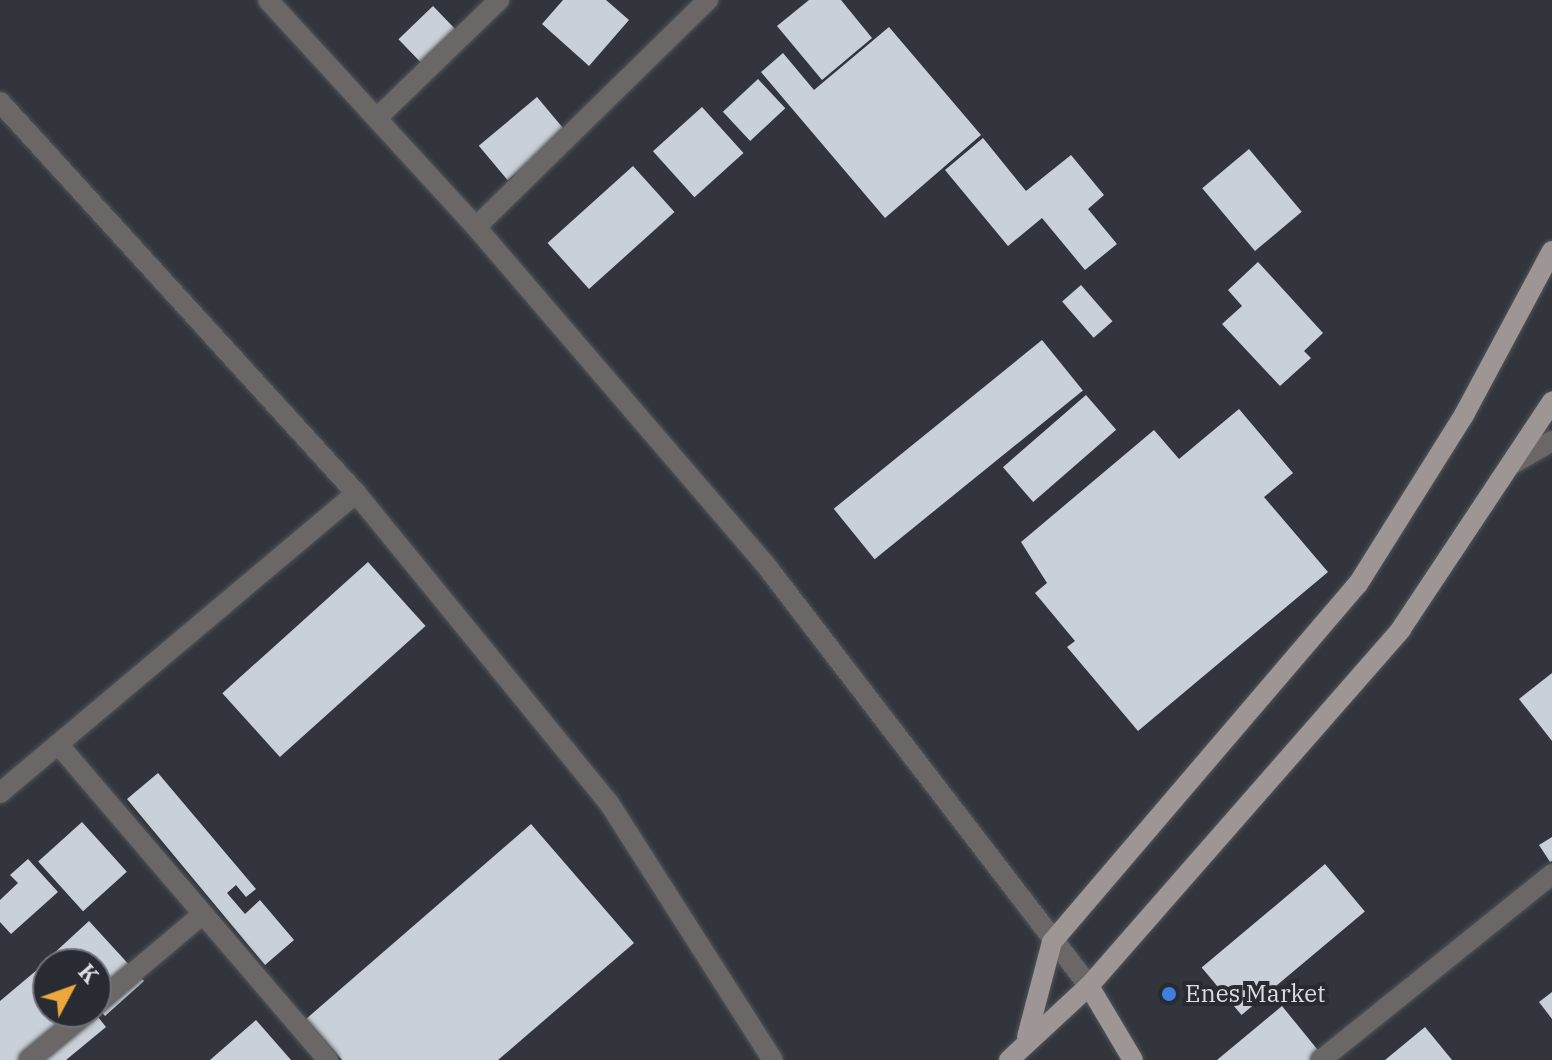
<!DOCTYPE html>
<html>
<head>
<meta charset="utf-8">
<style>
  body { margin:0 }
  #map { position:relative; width:1552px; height:1060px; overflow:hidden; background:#32363c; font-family:"IBM Plex Serif",serif }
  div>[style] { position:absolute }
  .building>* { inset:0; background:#cad0d7; transform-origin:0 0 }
  .roads { filter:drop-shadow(0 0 2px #50545a) drop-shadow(0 0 2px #50545a) }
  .minor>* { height:20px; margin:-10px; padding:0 10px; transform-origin:10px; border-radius:10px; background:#6b6766 }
  .major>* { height:20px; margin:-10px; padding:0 10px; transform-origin:10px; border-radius:10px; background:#9e9694 }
  .dots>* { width:22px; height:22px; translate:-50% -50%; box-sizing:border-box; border:4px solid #282c32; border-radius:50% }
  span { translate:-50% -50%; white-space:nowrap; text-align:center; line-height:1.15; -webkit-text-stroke:8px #282c32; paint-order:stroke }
  .poi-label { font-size:24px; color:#dadde1 }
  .left { translate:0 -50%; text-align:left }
  .north { position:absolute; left:32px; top:948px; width:80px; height:80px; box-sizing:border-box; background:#282c32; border:2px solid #6f7378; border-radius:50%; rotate:49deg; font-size:22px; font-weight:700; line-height:32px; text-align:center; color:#dadde1 }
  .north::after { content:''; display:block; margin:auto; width:28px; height:36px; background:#eda83b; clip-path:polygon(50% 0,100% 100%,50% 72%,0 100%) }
</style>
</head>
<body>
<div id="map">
  <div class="building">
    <div style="clip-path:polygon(563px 0,606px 0,629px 20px,589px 66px,542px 24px)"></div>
    <div style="clip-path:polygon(809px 0,841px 0,872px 38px,822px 80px,777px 26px)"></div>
    <div style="left:433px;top:6px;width:36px;height:48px;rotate:46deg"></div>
    <div style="clip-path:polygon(889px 27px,981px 135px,885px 218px,761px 72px,783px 53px,814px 90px)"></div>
    <div style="left:758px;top:79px;width:40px;height:48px;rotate:47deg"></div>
    <div style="left:537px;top:97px;width:45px;height:76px;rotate:50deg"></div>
    <div style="left:702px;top:107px;width:62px;height:66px;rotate:48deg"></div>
    <div style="clip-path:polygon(983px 138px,1026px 191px,1071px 155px,1104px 195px,1088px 209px,1117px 244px,1085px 270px,1042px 218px,1008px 246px,945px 170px)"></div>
    <div style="left:1249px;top:149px;width:82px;height:61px;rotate:50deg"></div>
    <div style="left:633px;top:166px;width:62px;height:115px;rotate:48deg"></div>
    <div style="clip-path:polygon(1258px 262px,1323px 333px,1304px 351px,1311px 358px,1280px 386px,1222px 324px,1242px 306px,1228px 290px)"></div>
    <div style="left:1081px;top:285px;width:48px;height:25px;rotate:49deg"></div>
    <div style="left:1042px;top:340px;width:65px;height:268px;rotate:51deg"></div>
    <div style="left:1086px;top:395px;width:46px;height:110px;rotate:49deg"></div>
    <div style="clip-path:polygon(1239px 409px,1293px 473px,1264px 497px,1328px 572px,1138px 731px,1067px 647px,1075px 641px,1035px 593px,1047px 583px,1021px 542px,1154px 430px,1179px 459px)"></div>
    <div style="left:368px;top:562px;width:86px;height:196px;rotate:48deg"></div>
    <div style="clip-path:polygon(1552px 673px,1552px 741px,1519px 699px)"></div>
    <div style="clip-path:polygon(158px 773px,256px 889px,246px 897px,236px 885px,227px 893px,245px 914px,260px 900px,294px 940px,265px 965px,127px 799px)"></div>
    <div style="left:82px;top:822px;width:67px;height:59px;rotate:48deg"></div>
    <div style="clip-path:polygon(531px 824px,634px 943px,498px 1060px,342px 1060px,306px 1019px)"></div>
    <div style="clip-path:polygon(1552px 837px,1552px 861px,1550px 862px,1539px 845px)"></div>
    <div style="clip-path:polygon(28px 859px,58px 892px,11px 934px,0 922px,0 900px,18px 883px,10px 875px)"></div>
    <div style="left:1325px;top:864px;width:62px;height:161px;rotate:50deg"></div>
    <div style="clip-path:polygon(89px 921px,144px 981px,105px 1016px,96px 1005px,96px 964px,58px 964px,51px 956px)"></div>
    <div style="clip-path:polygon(50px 959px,48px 1012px,94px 1012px,106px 1027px,66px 1060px,0 1060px,0 1001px)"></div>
    <div style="clip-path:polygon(1552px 992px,1552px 1019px,1539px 1002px)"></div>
    <div style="clip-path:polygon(1282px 1006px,1326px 1060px,1217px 1060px)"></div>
    <div style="clip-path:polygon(256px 1020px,291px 1060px,210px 1060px)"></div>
    <div style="clip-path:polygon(1425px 1027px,1452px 1060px,1385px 1060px)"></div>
  </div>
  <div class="roads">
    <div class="minor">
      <div style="left:268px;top:0;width:308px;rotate:47.5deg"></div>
      <div style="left:476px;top:227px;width:449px;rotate:49.4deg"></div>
      <div style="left:768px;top:568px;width:527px;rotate:52.48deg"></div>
      <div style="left:0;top:102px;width:529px;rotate:47.68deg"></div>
      <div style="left:356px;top:493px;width:400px;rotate:50.8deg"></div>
      <div style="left:609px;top:803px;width:305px;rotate:57.5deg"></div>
      <div style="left:377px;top:118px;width:170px;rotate:-44deg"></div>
      <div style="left:476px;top:227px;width:325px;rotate:-44.4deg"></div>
      <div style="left:1514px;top:463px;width:44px;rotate:-30.1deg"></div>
      <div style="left:58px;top:744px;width:416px;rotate:49.5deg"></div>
      <div style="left:0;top:793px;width:466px;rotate:-40.1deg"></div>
      <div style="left:96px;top:1004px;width:140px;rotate:-40.1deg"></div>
      <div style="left:29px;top:1060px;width:75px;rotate:-39.6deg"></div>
      <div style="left:1321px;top:1060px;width:297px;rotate:-38.8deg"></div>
    </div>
    <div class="major">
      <div style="left:1089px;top:986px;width:86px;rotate:59.3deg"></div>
      <div style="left:1027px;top:1037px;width:98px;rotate:-75.3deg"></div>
      <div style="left:1052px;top:942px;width:471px;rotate:-49.5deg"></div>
      <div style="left:1358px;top:584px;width:199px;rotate:-57.9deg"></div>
      <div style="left:1464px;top:415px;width:186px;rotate:-61.8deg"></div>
      <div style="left:1009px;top:1060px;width:109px;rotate:-42.8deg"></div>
      <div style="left:1089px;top:986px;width:474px;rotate:-48.8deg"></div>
      <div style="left:1401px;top:629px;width:273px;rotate:-56.4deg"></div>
    </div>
  </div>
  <div class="dots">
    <div style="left:1169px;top:994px;background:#3f7fe0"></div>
  </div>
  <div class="poi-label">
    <span class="left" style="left:1185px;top:994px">Enes Market</span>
  </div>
  <div class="north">K</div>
</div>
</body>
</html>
